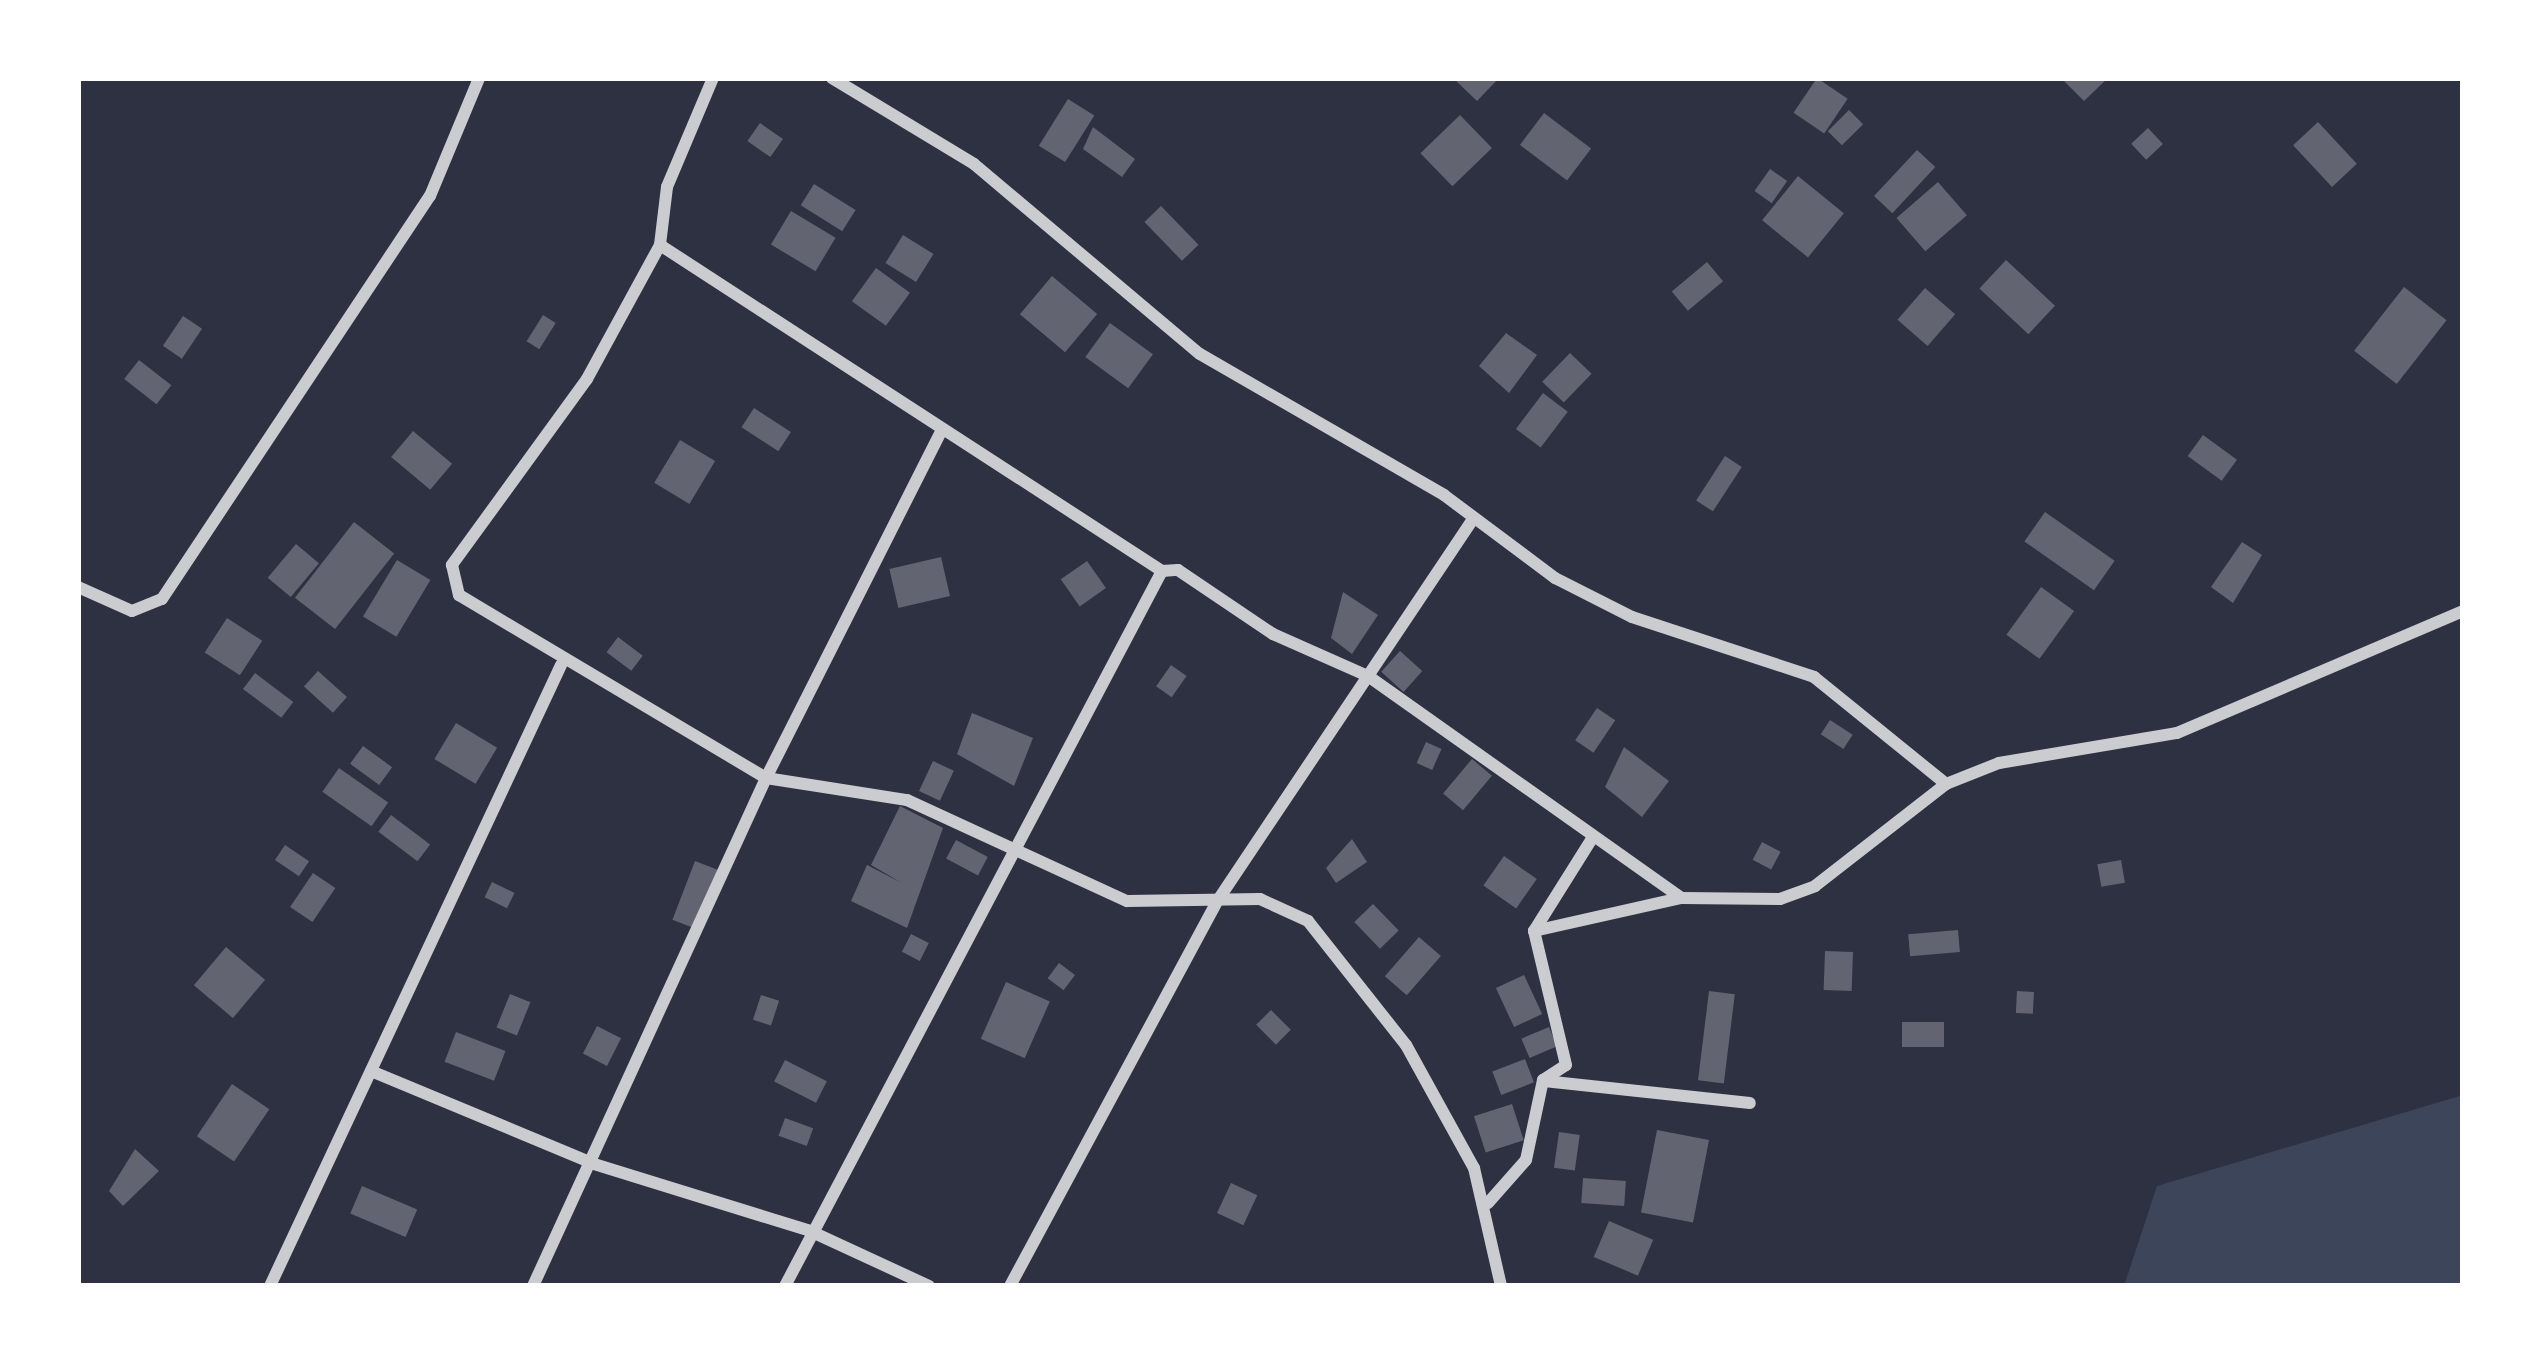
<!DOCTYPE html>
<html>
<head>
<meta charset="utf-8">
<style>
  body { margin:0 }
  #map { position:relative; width:2541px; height:1364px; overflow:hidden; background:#2d3142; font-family:"Archivo Narrow",sans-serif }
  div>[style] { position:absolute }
  .green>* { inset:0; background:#3c4559 }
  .building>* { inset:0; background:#626471; transform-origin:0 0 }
  .minor>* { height:12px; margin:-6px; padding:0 6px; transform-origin:6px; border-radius:6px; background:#caccd0 }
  span { translate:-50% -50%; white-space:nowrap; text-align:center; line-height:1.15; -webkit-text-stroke:12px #fff; paint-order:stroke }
  .frame { position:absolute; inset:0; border:81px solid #fff; pointer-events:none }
</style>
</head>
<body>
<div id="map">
  <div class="green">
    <div style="clip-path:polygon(2463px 1095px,2463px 1286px,2124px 1286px,2157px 1186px)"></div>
  </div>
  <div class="building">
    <div style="clip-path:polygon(1453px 78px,1499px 78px,1477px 101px)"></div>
    <div style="left:1817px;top:78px;width:37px;height:42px;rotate:34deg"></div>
    <div style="clip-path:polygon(2061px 78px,2108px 78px,2084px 101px)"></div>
    <div style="left:1068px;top:99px;width:31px;height:55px;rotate:32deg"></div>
    <div style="left:1849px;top:110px;width:20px;height:30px;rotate:45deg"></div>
    <div style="left:1544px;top:113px;width:59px;height:40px;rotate:37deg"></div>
    <div style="left:1460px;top:115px;width:46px;height:55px;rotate:46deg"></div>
    <div style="left:2318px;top:122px;width:57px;height:34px;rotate:47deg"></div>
    <div style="left:760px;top:123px;width:28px;height:22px;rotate:35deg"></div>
    <div style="clip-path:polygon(1093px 127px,1135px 159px,1122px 177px,1083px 149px)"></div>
    <div style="left:2148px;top:128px;width:22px;height:23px;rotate:47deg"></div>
    <div style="left:1917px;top:150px;width:25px;height:63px;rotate:43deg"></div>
    <div style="left:1770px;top:169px;width:21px;height:27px;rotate:35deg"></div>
    <div style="left:1798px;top:176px;width:59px;height:57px;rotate:39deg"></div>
    <div style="left:1938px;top:182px;width:44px;height:55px;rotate:49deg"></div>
    <div style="left:814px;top:184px;width:49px;height:25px;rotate:32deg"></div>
    <div style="left:1161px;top:206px;width:54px;height:23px;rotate:46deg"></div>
    <div style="left:791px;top:211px;width:52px;height:39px;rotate:31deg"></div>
    <div style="left:903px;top:235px;width:36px;height:33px;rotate:32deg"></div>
    <div style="left:2006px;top:260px;width:67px;height:39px;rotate:43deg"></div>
    <div style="left:1707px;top:262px;width:25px;height:46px;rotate:50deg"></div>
    <div style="left:876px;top:268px;width:42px;height:41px;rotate:36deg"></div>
    <div style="left:1052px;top:276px;width:59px;height:50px;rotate:40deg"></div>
    <div style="left:2404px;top:287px;width:54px;height:81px;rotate:38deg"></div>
    <div style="left:1925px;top:288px;width:40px;height:42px;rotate:41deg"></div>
    <div style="left:543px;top:315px;width:15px;height:31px;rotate:32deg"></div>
    <div style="left:183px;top:316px;width:23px;height:36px;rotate:34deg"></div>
    <div style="left:1110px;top:323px;width:53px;height:42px;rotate:36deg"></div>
    <div style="clip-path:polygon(1506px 333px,1537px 355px,1509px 393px,1479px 366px)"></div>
    <div style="left:1570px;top:353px;width:30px;height:40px;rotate:44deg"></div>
    <div style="left:139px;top:360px;width:41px;height:24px;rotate:38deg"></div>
    <div style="left:1543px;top:393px;width:31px;height:45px;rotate:37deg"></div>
    <div style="left:754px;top:408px;width:44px;height:23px;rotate:33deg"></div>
    <div style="left:413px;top:431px;width:51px;height:34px;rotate:40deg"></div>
    <div style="left:2203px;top:435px;width:42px;height:26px;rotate:36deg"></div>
    <div style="left:680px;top:440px;width:41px;height:50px;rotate:31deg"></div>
    <div style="left:1725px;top:456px;width:20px;height:53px;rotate:33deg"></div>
    <div style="left:2045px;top:512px;width:85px;height:36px;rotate:35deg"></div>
    <div style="left:354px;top:522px;width:51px;height:96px;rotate:38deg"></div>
    <div style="clip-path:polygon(2242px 542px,2262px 555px,2233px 603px,2211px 587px)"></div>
    <div style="left:296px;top:544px;width:30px;height:44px;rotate:40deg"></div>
    <div style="left:941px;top:557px;width:40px;height:53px;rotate:77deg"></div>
    <div style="left:397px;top:560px;width:39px;height:66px;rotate:31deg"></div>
    <div style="left:1087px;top:561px;width:33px;height:32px;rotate:55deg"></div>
    <div style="left:2041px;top:587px;width:41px;height:59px;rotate:36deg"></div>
    <div style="clip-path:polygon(1343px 592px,1378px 615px,1352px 654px,1331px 638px)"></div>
    <div style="left:227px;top:618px;width:42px;height:41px;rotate:33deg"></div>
    <div style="left:618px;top:637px;width:31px;height:19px;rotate:37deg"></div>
    <div style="left:1400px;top:651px;width:30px;height:28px;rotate:42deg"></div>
    <div style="left:1171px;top:665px;width:19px;height:26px;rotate:35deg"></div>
    <div style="left:318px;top:671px;width:39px;height:21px;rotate:42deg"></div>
    <div style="left:255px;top:673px;width:48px;height:20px;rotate:37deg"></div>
    <div style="left:1597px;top:708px;width:22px;height:39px;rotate:34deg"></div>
    <div style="clip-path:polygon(972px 713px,1033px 738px,1014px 786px,957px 754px)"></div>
    <div style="left:1830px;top:720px;width:27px;height:17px;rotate:33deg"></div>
    <div style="left:456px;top:723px;width:48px;height:42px;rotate:31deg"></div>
    <div style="left:1426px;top:742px;width:17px;height:23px;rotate:24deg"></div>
    <div style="left:363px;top:746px;width:36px;height:22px;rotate:36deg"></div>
    <div style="clip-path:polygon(1624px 747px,1669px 781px,1642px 817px,1605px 787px)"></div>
    <div style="left:1472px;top:759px;width:26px;height:45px;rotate:40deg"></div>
    <div style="left:933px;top:761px;width:23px;height:33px;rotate:25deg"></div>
    <div style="left:339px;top:768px;width:60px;height:29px;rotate:35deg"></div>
    <div style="clip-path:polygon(900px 806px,943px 828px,907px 928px,851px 901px,867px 865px,902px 883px,871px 865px)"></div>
    <div style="left:391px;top:815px;width:49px;height:21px;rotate:37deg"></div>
    <div style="clip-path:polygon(1352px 839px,1367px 862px,1336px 883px,1326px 868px)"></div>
    <div style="left:956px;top:840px;width:36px;height:21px;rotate:28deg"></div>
    <div style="left:1762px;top:842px;width:21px;height:20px;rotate:28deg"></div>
    <div style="left:285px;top:845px;width:29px;height:18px;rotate:34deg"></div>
    <div style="left:1504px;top:856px;width:40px;height:36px;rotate:35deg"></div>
    <div style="left:2121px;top:860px;width:23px;height:24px;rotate:80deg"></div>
    <div style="left:695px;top:861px;width:25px;height:63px;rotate:21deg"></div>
    <div style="left:313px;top:873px;width:27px;height:41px;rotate:34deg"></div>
    <div style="left:492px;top:882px;width:25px;height:17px;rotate:26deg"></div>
    <div style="left:1373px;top:904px;width:37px;height:26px;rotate:46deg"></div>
    <div style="left:1958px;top:930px;width:22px;height:50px;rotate:85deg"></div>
    <div style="left:911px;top:934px;width:20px;height:20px;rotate:27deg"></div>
    <div style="left:1419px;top:937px;width:29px;height:52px;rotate:41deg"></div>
    <div style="left:226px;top:947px;width:51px;height:50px;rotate:40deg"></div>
    <div style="left:1825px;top:951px;width:28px;height:39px;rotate:2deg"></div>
    <div style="left:1059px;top:963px;width:20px;height:19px;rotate:37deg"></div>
    <div style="left:1524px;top:975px;width:43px;height:31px;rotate:65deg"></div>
    <div style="left:1006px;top:982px;width:48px;height:62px;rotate:24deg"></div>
    <div style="left:1709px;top:991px;width:26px;height:90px;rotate:7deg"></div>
    <div style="left:2017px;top:991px;width:17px;height:22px;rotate:3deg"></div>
    <div style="left:510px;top:994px;width:22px;height:36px;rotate:22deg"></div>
    <div style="left:761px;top:995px;width:19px;height:26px;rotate:18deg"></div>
    <div style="left:1271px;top:1010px;width:28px;height:21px;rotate:45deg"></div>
    <div style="left:1902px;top:1022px;width:42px;height:25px"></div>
    <div style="left:597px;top:1026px;width:27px;height:31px;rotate:27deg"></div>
    <div style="left:1549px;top:1027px;width:21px;height:30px;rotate:67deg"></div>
    <div style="left:456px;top:1032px;width:53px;height:32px;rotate:21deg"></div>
    <div style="left:1525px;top:1059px;width:25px;height:35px;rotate:69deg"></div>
    <div style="left:785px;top:1060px;width:47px;height:24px;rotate:27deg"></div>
    <div style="left:232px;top:1084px;width:45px;height:63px;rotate:34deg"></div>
    <div style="left:1512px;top:1104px;width:38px;height:40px;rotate:72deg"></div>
    <div style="left:785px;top:1118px;width:30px;height:19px;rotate:20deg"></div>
    <div style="left:1657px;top:1130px;width:53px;height:84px;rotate:11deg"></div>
    <div style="left:1559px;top:1132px;width:21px;height:36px;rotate:8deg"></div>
    <div style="clip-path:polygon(135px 1149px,159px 1171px,123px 1206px,109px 1191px)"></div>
    <div style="left:1583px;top:1178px;width:43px;height:25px;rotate:4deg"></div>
    <div style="left:1231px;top:1183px;width:29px;height:33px;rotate:25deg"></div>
    <div style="left:362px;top:1186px;width:60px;height:30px;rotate:23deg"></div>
    <div style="left:1609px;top:1221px;width:48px;height:39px;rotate:23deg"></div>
  </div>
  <div class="minor">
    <div style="left:713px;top:78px;width:118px;rotate:112.9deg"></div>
    <div style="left:667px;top:187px;width:58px;rotate:96.9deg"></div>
    <div style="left:660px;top:245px;width:153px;rotate:118.6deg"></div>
    <div style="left:587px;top:379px;width:230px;rotate:126deg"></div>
    <div style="left:452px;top:565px;width:31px;rotate:77deg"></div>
    <div style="left:459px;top:595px;width:357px;rotate:30.8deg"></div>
    <div style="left:766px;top:778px;width:143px;rotate:8.9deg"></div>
    <div style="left:907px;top:800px;width:242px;rotate:24.7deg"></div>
    <div style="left:1127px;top:901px;width:133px;rotate:-0.9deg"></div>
    <div style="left:1260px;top:899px;width:53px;rotate:24.6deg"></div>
    <div style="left:1308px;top:921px;width:158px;rotate:51.7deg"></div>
    <div style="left:1406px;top:1045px;width:141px;rotate:61.1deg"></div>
    <div style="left:1474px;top:1168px;width:121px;rotate:77.1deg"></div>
    <div style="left:832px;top:78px;width:166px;rotate:31.2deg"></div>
    <div style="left:974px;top:164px;width:295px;rotate:40.1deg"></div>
    <div style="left:1200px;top:354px;width:282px;rotate:30deg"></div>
    <div style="left:1444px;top:495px;width:139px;rotate:36.8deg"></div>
    <div style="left:1555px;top:578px;width:86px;rotate:26.9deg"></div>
    <div style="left:1632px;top:617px;width:192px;rotate:18.2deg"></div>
    <div style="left:1814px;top:677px;width:170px;rotate:39deg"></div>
    <div style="left:1946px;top:784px;width:57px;rotate:-21.6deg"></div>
    <div style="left:1999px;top:763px;width:181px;rotate:-9.6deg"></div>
    <div style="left:2177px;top:733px;width:311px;rotate:-23.1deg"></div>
    <div style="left:660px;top:245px;width:599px;rotate:33deg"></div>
    <div style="left:78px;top:587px;width:59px;rotate:24deg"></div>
    <div style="left:132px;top:611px;width:32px;rotate:-22deg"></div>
    <div style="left:162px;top:599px;width:484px;rotate:-56.4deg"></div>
    <div style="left:430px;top:196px;width:128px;rotate:-67.4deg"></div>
    <div style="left:1534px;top:931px;width:151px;rotate:-12.7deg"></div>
    <div style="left:371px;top:1071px;width:242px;rotate:22.6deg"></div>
    <div style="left:594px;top:1164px;width:226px;rotate:17.2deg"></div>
    <div style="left:810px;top:1231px;width:131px;rotate:24.8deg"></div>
    <div style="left:1544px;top:1081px;width:207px;rotate:6.1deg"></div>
    <div style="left:1488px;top:1203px;width:57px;rotate:-48.5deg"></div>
    <div style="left:1526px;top:1160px;width:82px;rotate:-78deg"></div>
    <div style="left:1543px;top:1080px;width:27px;rotate:-33deg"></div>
    <div style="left:1566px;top:1065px;width:138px;rotate:-103.4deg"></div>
    <div style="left:1534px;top:931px;width:107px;rotate:-57.9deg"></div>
    <div style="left:270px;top:1286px;width:686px;rotate:-64.89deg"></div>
    <div style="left:533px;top:1286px;width:559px;rotate:-65.36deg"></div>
    <div style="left:766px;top:778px;width:391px;rotate:-63.2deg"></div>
    <div style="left:785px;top:1286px;width:808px;rotate:-62.2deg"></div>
    <div style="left:1162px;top:571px;width:16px;rotate:-4deg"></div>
    <div style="left:1178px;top:570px;width:115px;rotate:34deg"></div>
    <div style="left:1273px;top:634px;width:104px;rotate:23.9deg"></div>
    <div style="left:1368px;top:676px;width:384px;rotate:35.3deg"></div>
    <div style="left:1681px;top:898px;width:99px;rotate:0.6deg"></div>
    <div style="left:1780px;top:899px;width:37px;rotate:-20deg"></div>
    <div style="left:1815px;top:886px;width:166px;rotate:-37.9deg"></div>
    <div style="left:1010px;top:1286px;width:438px;rotate:-61.7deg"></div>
    <div style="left:1218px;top:900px;width:458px;rotate:-56.2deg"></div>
  </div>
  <div class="frame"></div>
</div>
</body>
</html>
